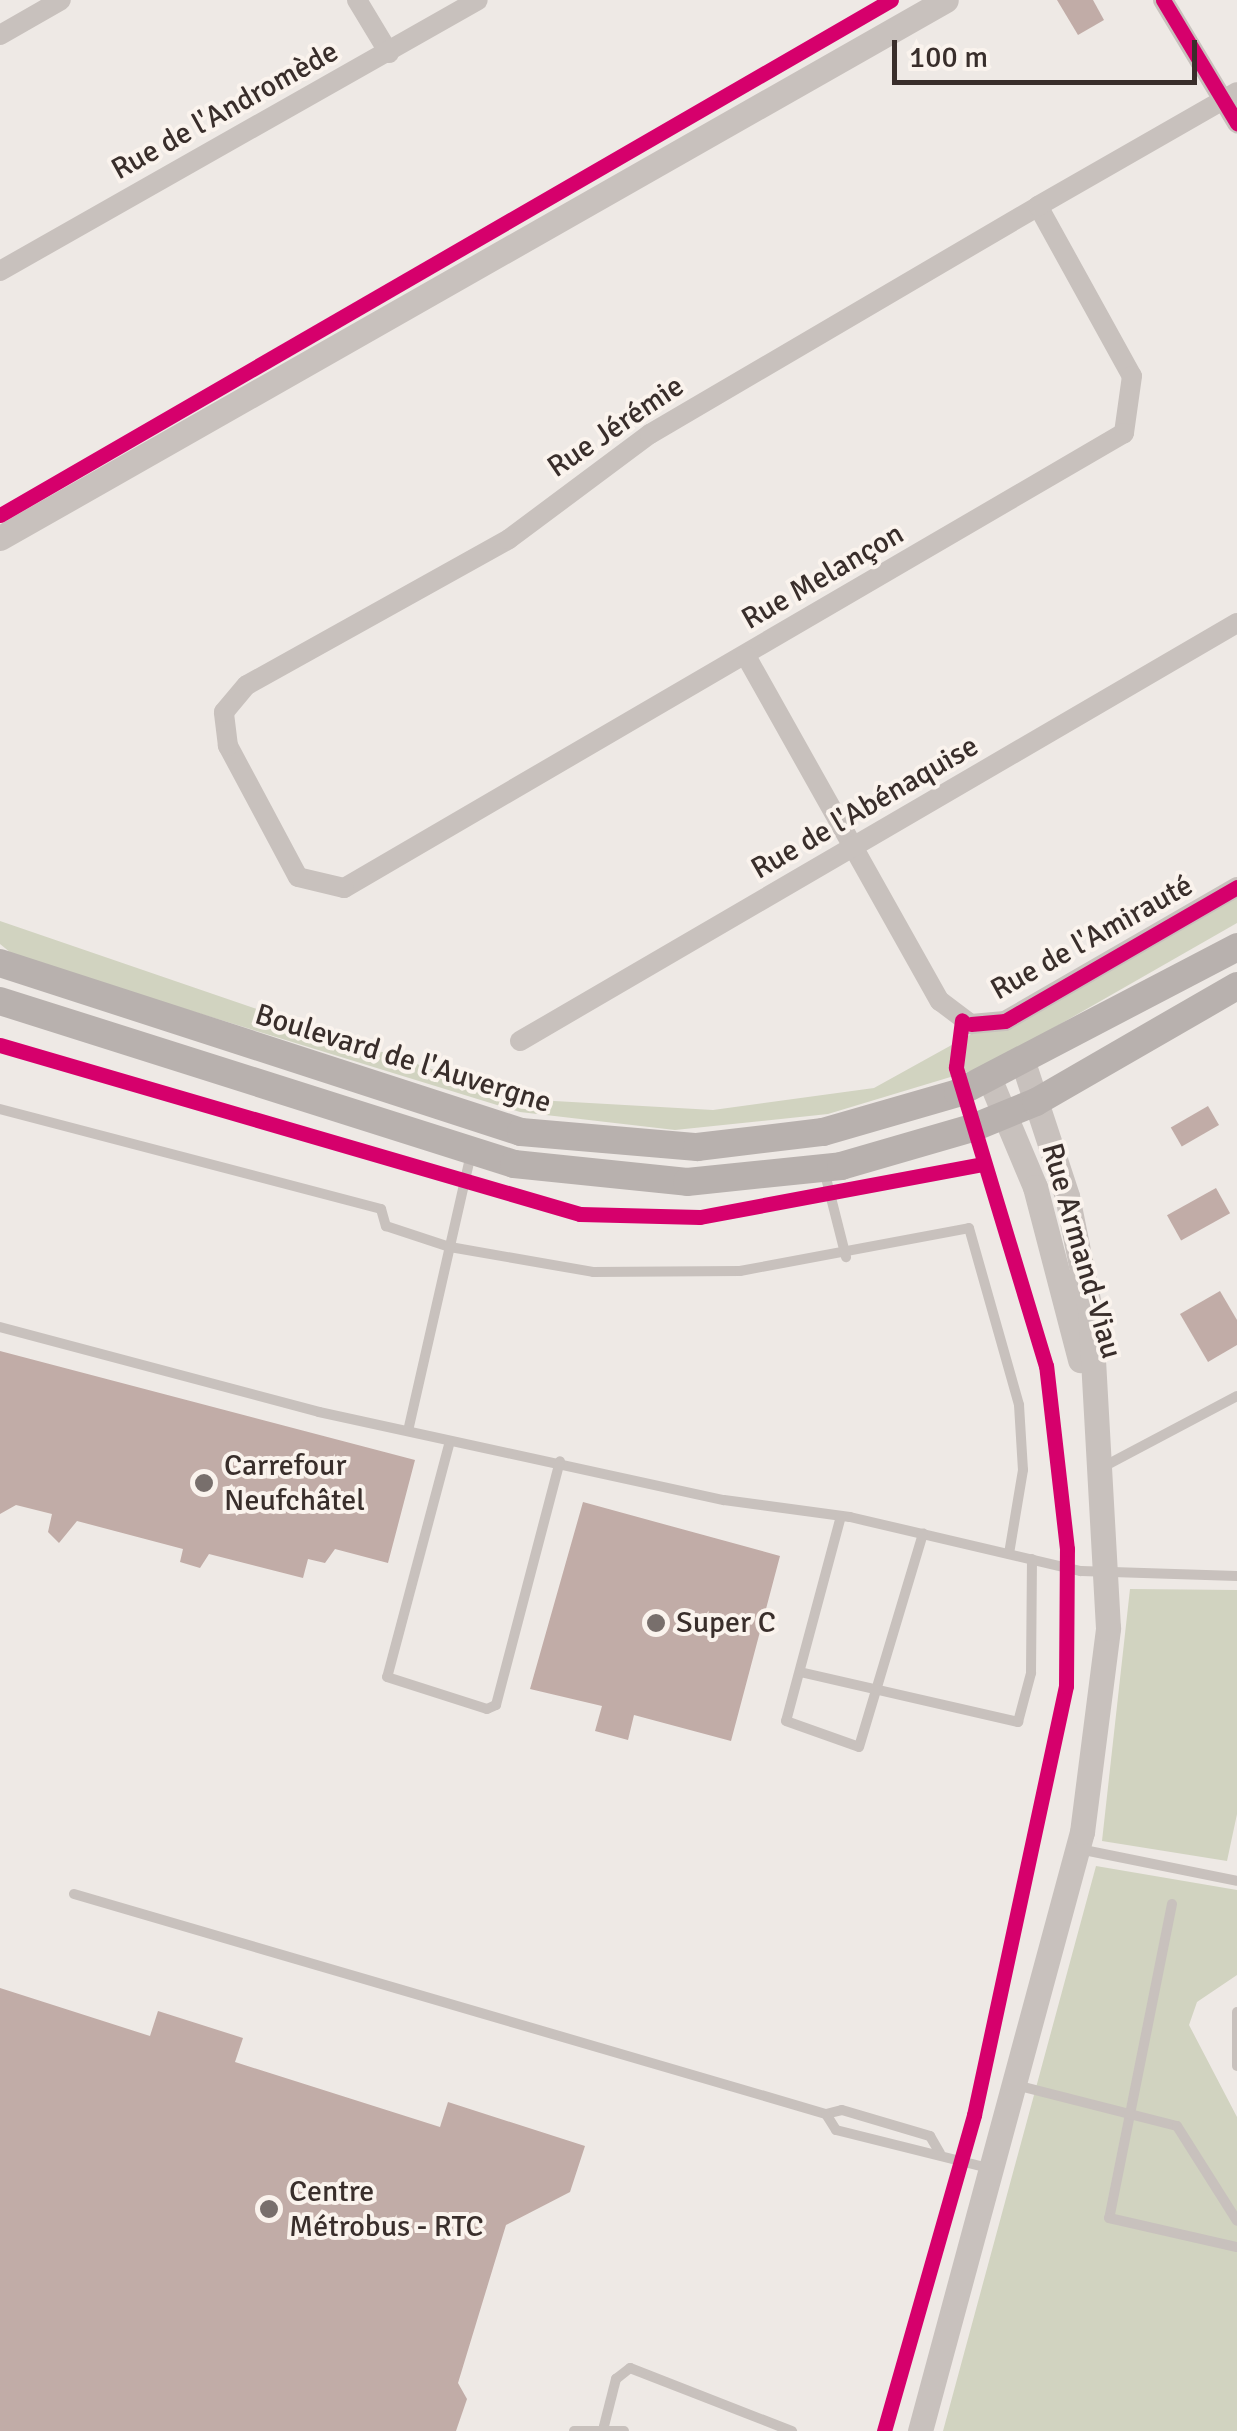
<!DOCTYPE html>
<html>
<head>
<meta charset="utf-8">
<style>
  body { margin:0 }
  #map { position:relative; width:1237px; height:2431px; overflow:hidden; background:#eee9e5; font-family:Signika,sans-serif }
  div>[style] { position:absolute }
  .green>* { inset:0; background:#d1d3c0 }
  .building>* { inset:0; background:#c1aca7; transform-origin:0 0 }
  .service>* { height:10px; margin:-5px; padding:0 5px; transform-origin:5px; border-radius:5px; background:#c8c1bd }
  .minor>* { height:20px; margin:-10px; padding:0 10px; transform-origin:10px; border-radius:10px; background:#c8c1bd }
  .tertiary>* { height:25px; margin:-12.5px; padding:0 12.5px; transform-origin:12.5px; border-radius:12.5px; background:#c8c1bd }
  .secondary>* { height:28px; margin:-14px; padding:0 14px; transform-origin:14px; border-radius:14px; background:#b8b1ae }
  .cycleway>* { height:15px; margin:-7.5px; padding:0 7.5px; transform-origin:7.5px; border-radius:7.5px; background:#d6006c }
  .dots>* { width:28px; height:28px; translate:-50% -50%; box-sizing:border-box; border:5px solid #faf3ed; border-radius:50% }
  span { translate:-50% -50%; white-space:nowrap; text-align:center; line-height:1.15; -webkit-text-stroke:8px #faf3ed; paint-order:stroke }
  .street-label { font-size:30px; color:#392e2b }
  .poi-label { font-size:30px; color:#392e2b }
  .left { translate:0 -50%; text-align:left }
  .scale { position:absolute; left:892px; top:40px; width:305px; height:45px; box-sizing:border-box; border:5px solid #392e2b; border-top:0; padding-left:12px; font-size:30px; line-height:35px; white-space:nowrap; color:#392e2b; -webkit-text-stroke:8px #faf3ed; paint-order:stroke }
</style>
</head>
<body>
<div id="map">
  <div class="green">
    <div style="clip-path:polygon(1237px 887px,1237px 923px,987px 1066px,828px 1114px,675px 1130px,520px 1112px,16px 957px,0 944px,0 921px,519px 1099px,713px 1110px,874px 1088px)"></div>
    <div style="clip-path:polygon(1130px 1589px,1237px 1590px,1237px 1814px,1227px 1861px,1102px 1841px)"></div>
    <div style="clip-path:polygon(1096px 1866px,1237px 1890px,1237px 1975px,1197px 2002px,1189px 2025px,1237px 2117px,1237px 2431px,943px 2431px)"></div>
  </div>
  <div class="building">
    <div style="clip-path:polygon(1057px 0,1093px 0,1104px 20px,1078px 35px)"></div>
    <div style="left:1208px;top:1106px;width:22px;height:43px;rotate:60deg"></div>
    <div style="left:1216px;top:1188px;width:29px;height:56px;rotate:61deg"></div>
    <div style="clip-path:polygon(1220px 1291px,1237px 1320px,1237px 1345px,1208px 1362px,1180px 1314px)"></div>
    <div style="clip-path:polygon(0 1351px,415px 1460px,388px 1563px,335px 1549px,325px 1563px,308px 1559px,303px 1578px,209px 1554px,200px 1568px,180px 1562px,183px 1549px,77px 1521px,59px 1543px,48px 1532px,52px 1514px,16px 1505px,0 1514px)"></div>
    <div style="clip-path:polygon(583px 1502px,780px 1556px,731px 1741px,634px 1715px,628px 1740px,595px 1731px,602px 1706px,530px 1689px)"></div>
    <div style="clip-path:polygon(0 1988px,150px 2036px,158px 2011px,243px 2038px,235px 2062px,440px 2127px,448px 2102px,585px 2146px,570px 2192px,506px 2225px,458px 2383px,467px 2399px,456px 2431px,0 2431px)"></div>
  </div>
  <div class="service">
    <div style="left:0;top:1109px;width:394px;rotate:14.7deg"></div>
    <div style="left:381px;top:1209px;width:18px;rotate:74deg"></div>
    <div style="left:386px;top:1226px;width:67px;rotate:18.2deg"></div>
    <div style="left:450px;top:1247px;width:145px;rotate:9.9deg"></div>
    <div style="left:593px;top:1272px;width:147px;rotate:-0.4deg"></div>
    <div style="left:740px;top:1271px;width:233px;rotate:-10.6deg"></div>
    <div style="left:969px;top:1228px;width:184px;rotate:74.2deg"></div>
    <div style="left:1019px;top:1405px;width:65px;rotate:86.5deg"></div>
    <div style="left:1023px;top:1470px;width:85px;rotate:99.5deg"></div>
    <div style="left:824px;top:1170px;width:90px;rotate:75.8deg"></div>
    <div style="left:0;top:1327px;width:330px;rotate:14.9deg"></div>
    <div style="left:319px;top:1412px;width:414px;rotate:12.3deg"></div>
    <div style="left:724px;top:1500px;width:127px;rotate:7.7deg"></div>
    <div style="left:850px;top:1517px;width:237px;rotate:13.2deg"></div>
    <div style="left:1081px;top:1571px;width:156px;rotate:1.8deg"></div>
    <div style="left:408px;top:1431px;width:285px;rotate:-77.2deg"></div>
    <div style="left:450px;top:1441px;width:244px;rotate:104.9deg"></div>
    <div style="left:387px;top:1677px;width:105px;rotate:17.7deg"></div>
    <div style="left:487px;top:1709px;width:10px;rotate:-24deg"></div>
    <div style="left:496px;top:1705px;width:252px;rotate:-75.3deg"></div>
    <div style="left:1101px;top:1468px;width:154px;rotate:-27.9deg"></div>
    <div style="left:841px;top:1516px;width:212px;rotate:105deg"></div>
    <div style="left:786px;top:1721px;width:77px;rotate:19.6deg"></div>
    <div style="left:859px;top:1747px;width:223px;rotate:-73.3deg"></div>
    <div style="left:800px;top:1672px;width:224px;rotate:12.9deg"></div>
    <div style="left:1018px;top:1722px;width:51px;rotate:-75.1deg"></div>
    <div style="left:1031px;top:1673px;width:114px;rotate:-89.5deg"></div>
    <div style="left:1079px;top:1849px;width:161px;rotate:11.4deg"></div>
    <div style="left:74px;top:1894px;width:784px;rotate:16.31deg"></div>
    <div style="left:826px;top:2114px;width:16px;rotate:-14deg"></div>
    <div style="left:842px;top:2110px;width:92px;rotate:16.5deg"></div>
    <div style="left:930px;top:2136px;width:20px;rotate:60deg"></div>
    <div style="left:1172px;top:1904px;width:320px;rotate:101.3deg"></div>
    <div style="left:1109px;top:2218px;width:131px;rotate:12.8deg"></div>
    <div style="left:1237px;top:2012px;width:54px;rotate:90deg"></div>
    <div style="left:1016px;top:2085px;width:166px;rotate:14.3deg"></div>
    <div style="left:1177px;top:2126px;width:112px;rotate:57.7deg"></div>
    <div style="left:826px;top:2114px;width:19px;rotate:58deg"></div>
    <div style="left:836px;top:2130px;width:157px;rotate:14deg"></div>
    <div style="left:604px;top:2426px;width:49px;rotate:-75.7deg"></div>
    <div style="left:616px;top:2379px;width:18px;rotate:-38deg"></div>
    <div style="left:630px;top:2368px;width:174px;rotate:21.3deg"></div>
    <div style="left:574px;top:2431px;width:50px"></div>
  </div>
  <div class="minor">
    <div style="left:357px;top:0;width:62px;rotate:58.9deg"></div>
    <div style="left:1163px;top:0;width:144px;rotate:59deg"></div>
    <div style="left:0;top:35px;width:70px;rotate:-29.8deg"></div>
    <div style="left:1038px;top:206px;width:194px;rotate:61.1deg"></div>
    <div style="left:1132px;top:376px;width:58px;rotate:98deg"></div>
    <div style="left:1124px;top:433px;width:903px;rotate:149.74deg"></div>
    <div style="left:344px;top:888px;width:47px;rotate:-166.6deg"></div>
    <div style="left:298px;top:877px;width:149px;rotate:-118.1deg"></div>
    <div style="left:228px;top:746px;width:34px;rotate:-97deg"></div>
    <div style="left:224px;top:712px;width:35px;rotate:-50deg"></div>
    <div style="left:247px;top:685px;width:300px;rotate:-29.1deg"></div>
    <div style="left:509px;top:539px;width:176px;rotate:-36.7deg"></div>
    <div style="left:650px;top:434px;width:450px;rotate:-30.4deg"></div>
    <div style="left:1038px;top:206px;width:229px;rotate:-29.8deg"></div>
    <div style="left:0;top:271px;width:549px;rotate:-29.55deg"></div>
    <div style="left:746px;top:656px;width:396px;rotate:60.7deg"></div>
    <div style="left:940px;top:1001px;width:39px;rotate:37deg"></div>
    <div style="left:971px;top:1024px;width:34px;rotate:-5deg"></div>
    <div style="left:1005px;top:1021px;width:268px;rotate:-30deg"></div>
    <div style="left:520px;top:1041px;width:830px;rotate:-30.24deg"></div>
  </div>
  <div class="tertiary">
    <div style="left:0;top:538px;width:1088px;rotate:-29.63deg"></div>
    <div style="left:990px;top:1080px;width:116px;rotate:67.2deg"></div>
    <div style="left:1035px;top:1187px;width:179px;rotate:75.4deg"></div>
    <div style="left:920px;top:2431px;width:621px;rotate:-74.87deg"></div>
    <div style="left:1082px;top:1832px;width:206px;rotate:-82.7deg"></div>
    <div style="left:1108px;top:1628px;width:319px;rotate:-93.2deg"></div>
    <div style="left:1090px;top:1310px;width:116px;rotate:-101.4deg"></div>
    <div style="left:1067px;top:1196px;width:138px;rotate:-108.2deg"></div>
  </div>
  <div class="secondary">
    <div style="left:0;top:963px;width:548px;rotate:17.97deg"></div>
    <div style="left:521px;top:1132px;width:177px;rotate:4.9deg"></div>
    <div style="left:697px;top:1147px;width:127px;rotate:-6.8deg"></div>
    <div style="left:823px;top:1132px;width:141px;rotate:-16.1deg"></div>
    <div style="left:958px;top:1093px;width:315px;rotate:-27.6deg"></div>
    <div style="left:0;top:1001px;width:539px;rotate:17.59deg"></div>
    <div style="left:514px;top:1164px;width:174px;rotate:5.9deg"></div>
    <div style="left:687px;top:1182px;width:155px;rotate:-5.9deg"></div>
    <div style="left:841px;top:1166px;width:140px;rotate:-16.2deg"></div>
    <div style="left:975px;top:1127px;width:66px;rotate:-22.3deg"></div>
    <div style="left:1036px;top:1102px;width:232px;rotate:-30deg"></div>
  </div>
  <div class="cycleway">
    <div style="left:1163px;top:0;width:144px;rotate:59deg"></div>
    <div style="left:0;top:515px;width:1029px;rotate:-30.03deg"></div>
    <div style="left:971px;top:1024px;width:34px;rotate:-5deg"></div>
    <div style="left:1005px;top:1021px;width:268px;rotate:-30deg"></div>
    <div style="left:0;top:1045px;width:604px;rotate:16.25deg"></div>
    <div style="left:580px;top:1214px;width:120px;rotate:1.4deg"></div>
    <div style="left:700px;top:1217px;width:287px;rotate:-10.6deg"></div>
    <div style="left:884px;top:2431px;width:329px;rotate:-74.1deg"></div>
    <div style="left:974px;top:2115px;width:439px;rotate:-77.9deg"></div>
    <div style="left:1066px;top:1686px;width:137px;rotate:-89.6deg"></div>
    <div style="left:1067px;top:1549px;width:184px;rotate:-96.5deg"></div>
    <div style="left:1046px;top:1366px;width:312px;rotate:-106.8deg"></div>
    <div style="left:956px;top:1067px;width:47px;rotate:-82.7deg"></div>
  </div>
  <div class="dots">
    <div style="left:204px;top:1483px;background:#786f6c"></div>
    <div style="left:656px;top:1623px;background:#786f6c"></div>
    <div style="left:269px;top:2209px;background:#786f6c"></div>
  </div>
  <div class="street-label">
    <span style="left:225px;top:111px;rotate:-29deg">Rue de l'Andromède</span>
    <span style="left:616px;top:427px;rotate:-34deg">Rue Jérémie</span>
    <span style="left:823px;top:577px;rotate:-30deg">Rue Melançon</span>
    <span style="left:865px;top:808px;rotate:-30deg">Rue de l'Abénaquise</span>
    <span style="left:1092px;top:938px;rotate:-29deg">Rue de l'Amirauté</span>
    <span style="left:403px;top:1059px;rotate:17deg">Boulevard de l'Auvergne</span>
    <span style="left:1081px;top:1251px;rotate:74deg">Rue Armand-Viau</span>
  </div>
  <div class="poi-label">
    <span class="left" style="left:224px;top:1483px">Carrefour<br>Neufchâtel</span>
    <span class="left" style="left:676px;top:1623px">Super C</span>
    <span class="left" style="left:289px;top:2209px">Centre<br>Métrobus - RTC</span>
  </div>
  <div class="scale">100 m</div>
</div>
</body>
</html>
